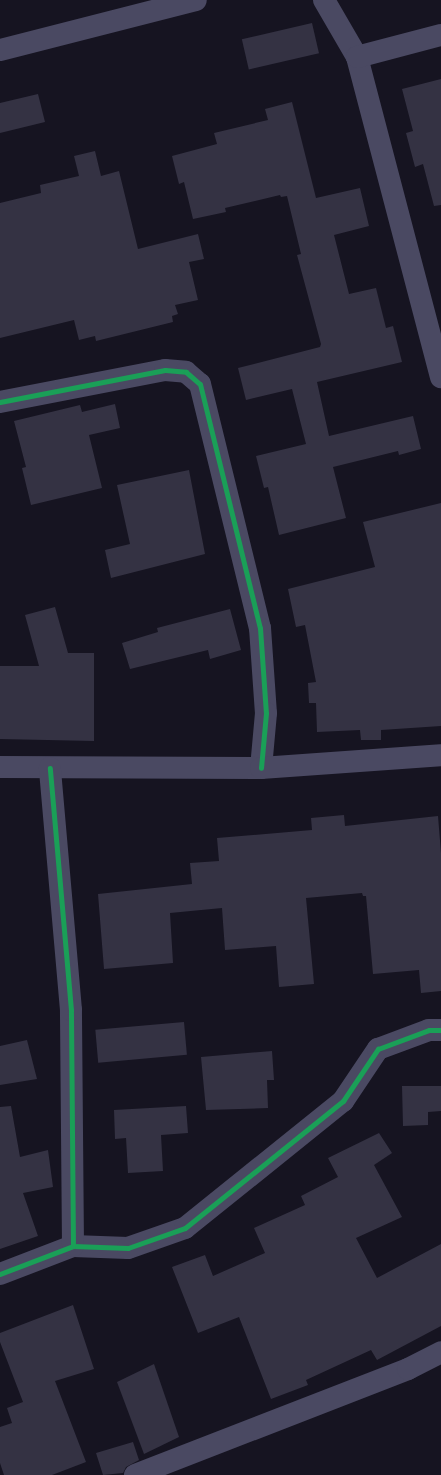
<!DOCTYPE html>
<html>
<head>
<meta charset="utf-8">
<style>
  body { margin:0 }
  #map { position:relative; width:441px; height:1475px; overflow:hidden; background:#161421; font-family:Lato,sans-serif }
  div>[style] { position:absolute }
  .building>* { inset:0; background:#343243; transform-origin:0 0 }
  .minor>* { height:22px; margin:-11px; padding:0 11px; transform-origin:11px; border-radius:11px; background:#4a4962 }
  .cycleway>* { height:5px; margin:-2.5px; padding:0 2.5px; transform-origin:2.5px; border-radius:2.5px; background:#1a9f57 }
  span { translate:-50% -50%; white-space:nowrap; text-align:center; line-height:1.15; -webkit-text-stroke:3px #130f26; paint-order:stroke }
</style>
</head>
<body>
<div id="map">
  <div class="building">
    <div style="left:312px;top:23px;width:31px;height:72px;rotate:77deg"></div>
    <div style="clip-path:polygon(441px 79px,441px 205px,434px 206px,423px 164px,415px 167px,406px 133px,413px 131px,402px 89px)"></div>
    <div style="clip-path:polygon(38px 94px,45px 122px,0 133px,0 103px)"></div>
    <div style="clip-path:polygon(292px 102px,316px 198px,360px 188px,369px 226px,334px 235px,349px 294px,376px 288px,386px 328px,393px 326px,402px 362px,317px 382px,329px 436px,413px 416px,421px 449px,399px 455px,398px 451px,333px 467px,346px 518px,279px 535px,268px 487px,264px 488px,256px 456px,306px 444px,292px 389px,246px 400px,238px 368px,320px 347px,321px 344px,297px 255px,301px 254px,287px 196px,281px 197px,280px 195px,225px 208px,226px 212px,193px 219px,184px 182px,179px 184px,172px 156px,217px 144px,214px 133px,268px 120px,265px 109px)"></div>
    <div style="clip-path:polygon(95px 151px,101px 176px,119px 171px,138px 249px,198px 234px,204px 259px,189px 262px,198px 300px,175px 305px,178px 314px,172px 316px,173px 322px,96px 341px,95px 336px,79px 340px,74px 320px,0 338px,0 203px,41px 193px,40px 185px,79px 176px,74px 156px)"></div>
    <div style="clip-path:polygon(115px 404px,120px 428px,89px 435px,102px 488px,31px 505px,22px 468px,26px 467px,14px 421px,80px 405px,82px 412px)"></div>
    <div style="clip-path:polygon(189px 470px,205px 554px,111px 578px,105px 550px,130px 544px,117px 485px)"></div>
    <div style="clip-path:polygon(441px 503px,441px 726px,381px 730px,381px 740px,361px 740px,360px 730px,317px 732px,316px 703px,309px 703px,308px 683px,316px 682px,305px 625px,296px 627px,288px 589px,375px 567px,363px 522px)"></div>
    <div style="clip-path:polygon(55px 607px,68px 653px,94px 653px,94px 741px,0 739px,0 666px,39px 666px,25px 615px)"></div>
    <div style="clip-path:polygon(230px 609px,241px 650px,210px 659px,208px 650px,130px 669px,122px 643px,158px 632px,157px 628px)"></div>
    <div style="clip-path:polygon(344px 815px,345px 826px,438px 816px,441px 853px,441px 991px,421px 993px,419px 970px,373px 974px,366px 896px,363px 896px,362px 893px,306px 898px,314px 984px,279px 987px,276px 946px,225px 950px,222px 908px,170px 913px,173px 963px,104px 969px,98px 894px,192px 884px,190px 863px,219px 861px,217px 838px,312px 830px,311px 818px)"></div>
    <div style="left:184px;top:1022px;width:33px;height:89px;rotate:85deg"></div>
    <div style="clip-path:polygon(27px 1040px,37px 1079px,0 1085px,0 1046px)"></div>
    <div style="clip-path:polygon(272px 1051px,274px 1080px,267px 1080px,268px 1108px,206px 1110px,201px 1057px)"></div>
    <div style="clip-path:polygon(402px 1086px,441px 1086px,441px 1111px,428px 1112px,428px 1125px,403px 1126px)"></div>
    <div style="clip-path:polygon(11px 1106px,20px 1157px,48px 1150px,53px 1187px,23px 1193px,38px 1236px,0 1249px,0 1107px)"></div>
    <div style="clip-path:polygon(186px 1106px,188px 1133px,161px 1135px,163px 1171px,128px 1173px,126px 1138px,115px 1139px,114px 1110px)"></div>
    <div style="clip-path:polygon(379px 1133px,392px 1153px,374px 1165px,402px 1217px,356px 1238px,377px 1278px,441px 1244px,441px 1326px,377px 1360px,371px 1350px,306px 1380px,308px 1385px,271px 1399px,239px 1317px,198px 1333px,172px 1267px,205px 1255px,213px 1276px,265px 1253px,254px 1228px,305px 1205px,301px 1196px,338px 1177px,328px 1158px)"></div>
    <div style="clip-path:polygon(73px 1305px,94px 1369px,55px 1381px,86px 1462px,52px 1475px,4px 1475px,0 1463px,0 1427px,12px 1423px,7px 1408px,23px 1402px,0 1342px,0 1333px)"></div>
    <div style="clip-path:polygon(154px 1364px,179px 1437px,144px 1454px,117px 1382px)"></div>
    <div style="clip-path:polygon(133px 1442px,139px 1460px,126px 1467px,123px 1473px,103px 1475px,96px 1453px)"></div>
  </div>
  <div class="minor">
    <div style="left:324px;top:0;width:66px;rotate:59.9deg"></div>
    <div style="left:357px;top:57px;width:331px;rotate:75.3deg"></div>
    <div style="left:0;top:50px;width:202px;rotate:-14.3deg"></div>
    <div style="left:357px;top:57px;width:87px;rotate:-14.7deg"></div>
    <div style="left:0;top:402px;width:168px;rotate:-11deg"></div>
    <div style="left:165px;top:370px;width:21px;rotate:5deg"></div>
    <div style="left:186px;top:372px;width:18px;rotate:41deg"></div>
    <div style="left:200px;top:384px;width:251px;rotate:76.2deg"></div>
    <div style="left:260px;top:628px;width:85px;rotate:86deg"></div>
    <div style="left:266px;top:713px;width:55px;rotate:95.2deg"></div>
    <div style="left:0;top:767px;width:261px;rotate:0.2deg"></div>
    <div style="left:261px;top:768px;width:180px;rotate:-4.1deg"></div>
    <div style="left:73px;top:1246px;width:55px;rotate:2.1deg"></div>
    <div style="left:128px;top:1248px;width:60px;rotate:-19.3deg"></div>
    <div style="left:185px;top:1228px;width:203px;rotate:-38.8deg"></div>
    <div style="left:343px;top:1101px;width:63px;rotate:-56.1deg"></div>
    <div style="left:378px;top:1049px;width:54px;rotate:-20.4deg"></div>
    <div style="left:429px;top:1030px;width:12px"></div>
    <div style="left:0;top:1274px;width:78px;rotate:-21deg"></div>
    <div style="left:73px;top:1246px;width:236px;rotate:-90.5deg"></div>
    <div style="left:71px;top:1010px;width:243px;rotate:-95deg"></div>
    <div style="left:135px;top:1475px;width:293px;rotate:-21.2deg"></div>
    <div style="left:408px;top:1369px;width:37px;rotate:-27deg"></div>
  </div>
  <div class="cycleway">
    <div style="left:0;top:402px;width:168px;rotate:-11deg"></div>
    <div style="left:165px;top:370px;width:21px;rotate:5deg"></div>
    <div style="left:186px;top:372px;width:18px;rotate:41deg"></div>
    <div style="left:200px;top:384px;width:251px;rotate:76.2deg"></div>
    <div style="left:260px;top:628px;width:85px;rotate:86deg"></div>
    <div style="left:266px;top:713px;width:55px;rotate:95.2deg"></div>
    <div style="left:73px;top:1246px;width:55px;rotate:2.1deg"></div>
    <div style="left:128px;top:1248px;width:60px;rotate:-19.3deg"></div>
    <div style="left:185px;top:1228px;width:203px;rotate:-38.8deg"></div>
    <div style="left:343px;top:1101px;width:63px;rotate:-56.1deg"></div>
    <div style="left:378px;top:1049px;width:54px;rotate:-20.4deg"></div>
    <div style="left:429px;top:1030px;width:12px"></div>
    <div style="left:0;top:1274px;width:78px;rotate:-21deg"></div>
    <div style="left:73px;top:1246px;width:236px;rotate:-90.5deg"></div>
    <div style="left:71px;top:1010px;width:243px;rotate:-95deg"></div>
  </div>
</div>
</body>
</html>
